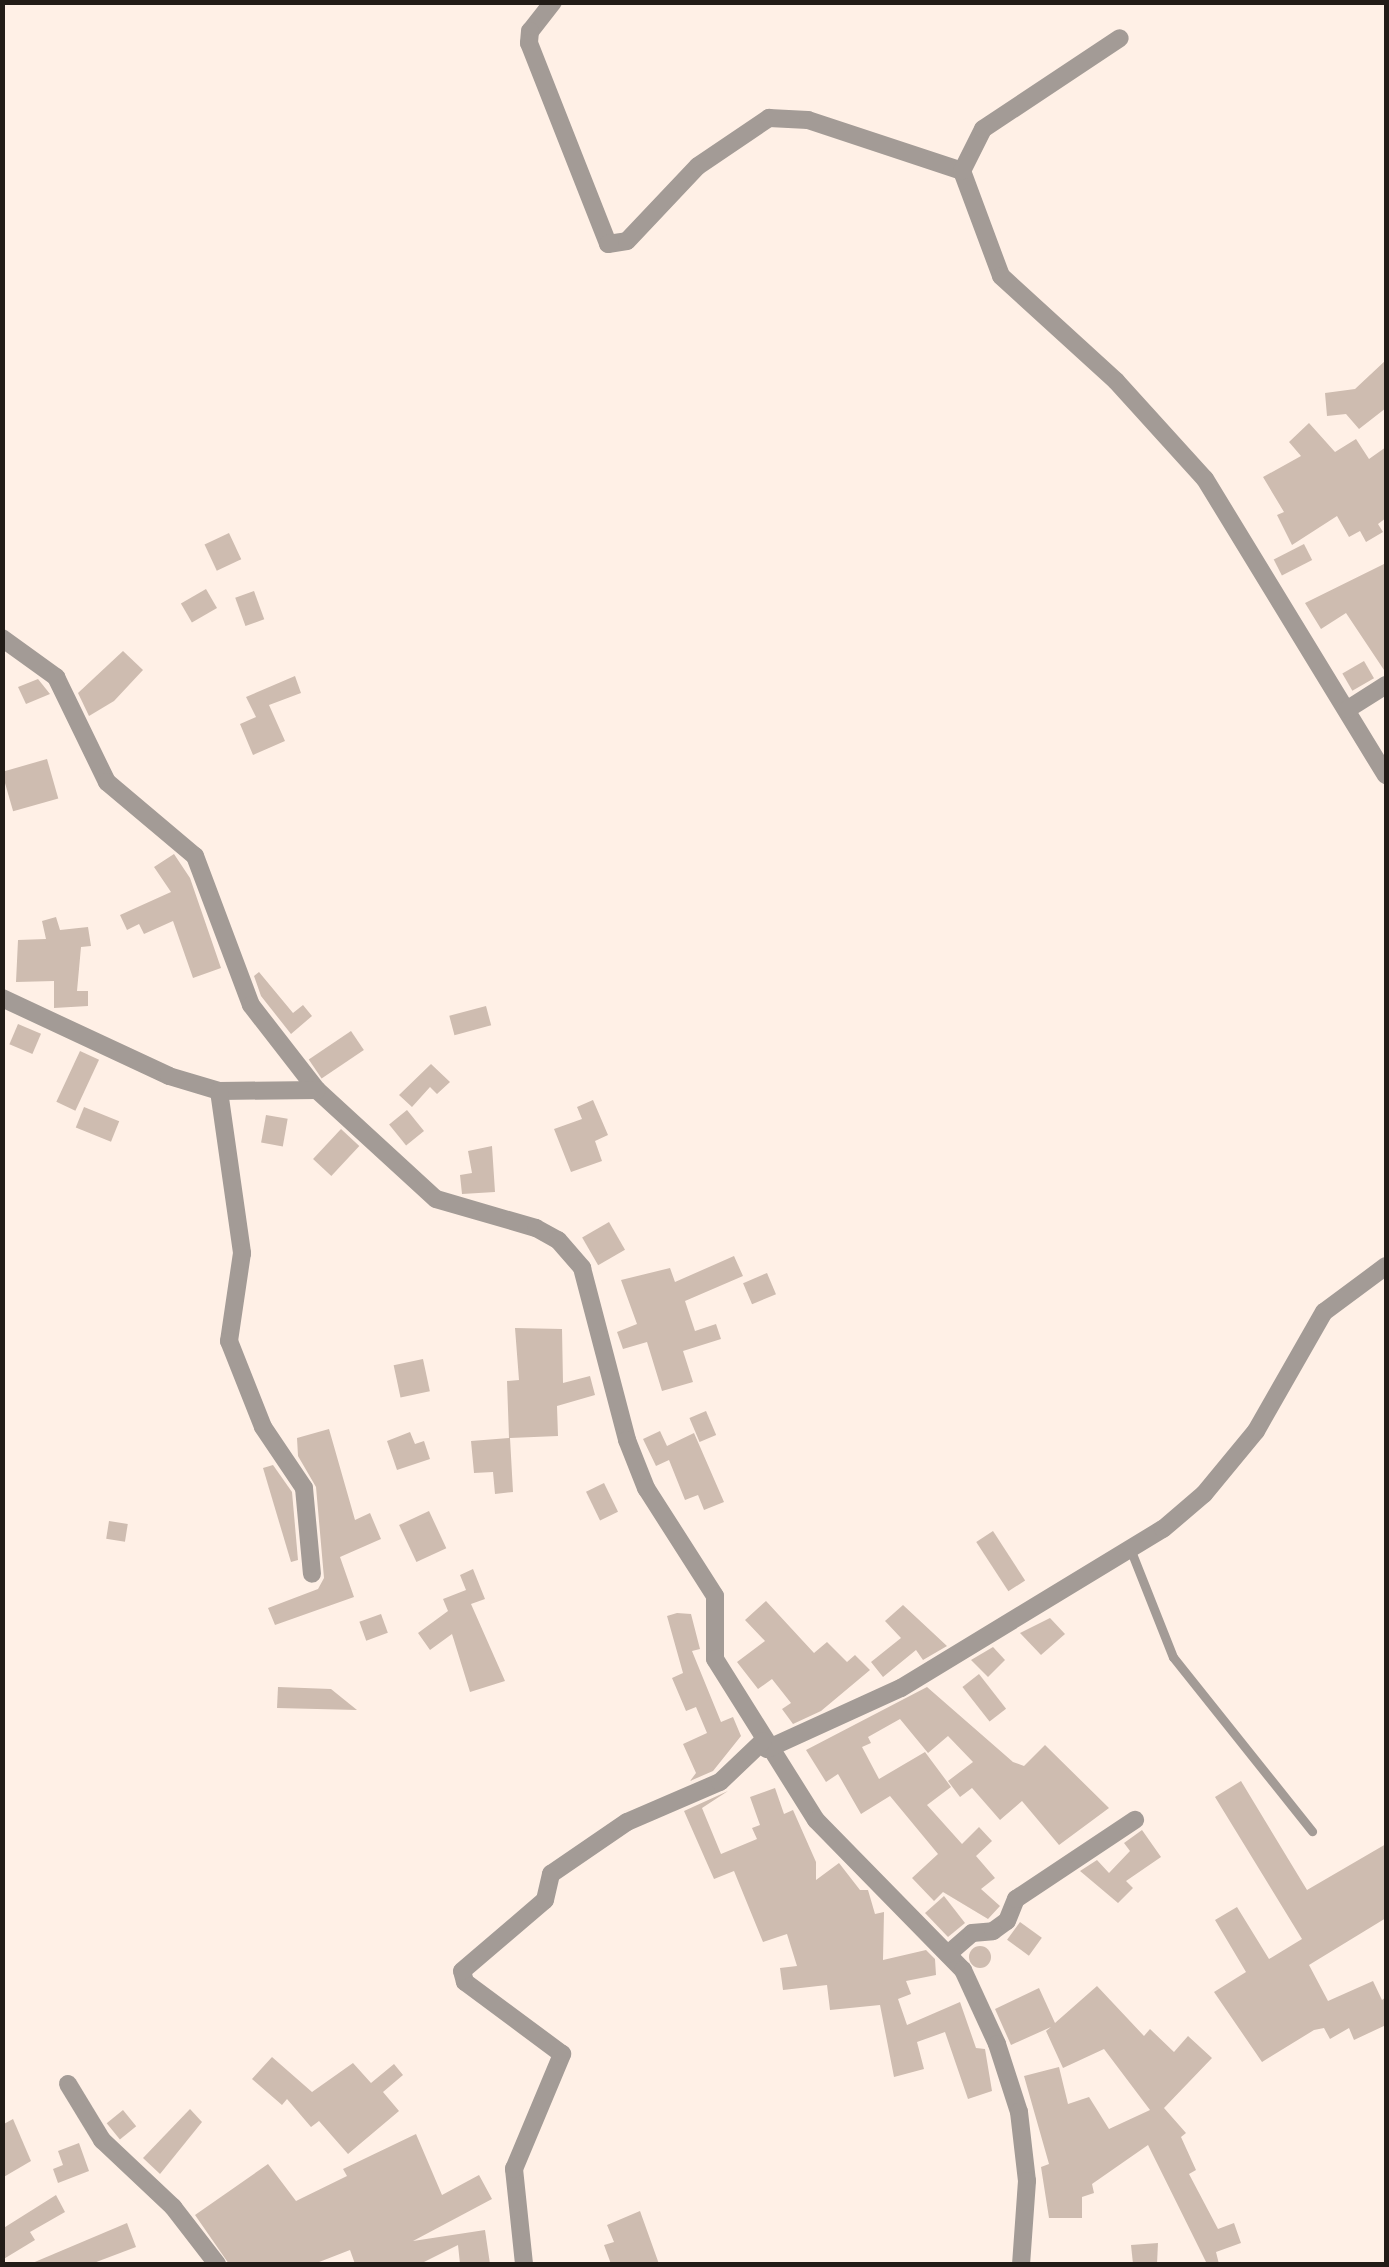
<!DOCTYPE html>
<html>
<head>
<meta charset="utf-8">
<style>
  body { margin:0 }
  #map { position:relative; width:1389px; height:2267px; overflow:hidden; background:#fff0e6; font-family:Cabin,sans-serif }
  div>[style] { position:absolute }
  .building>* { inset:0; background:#cebcb0; transform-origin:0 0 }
  .round { border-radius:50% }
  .lane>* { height:9px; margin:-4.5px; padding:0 4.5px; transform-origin:4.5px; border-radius:4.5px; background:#a39b96 }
  .street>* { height:18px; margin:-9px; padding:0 9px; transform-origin:9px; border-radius:9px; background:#a39b96 }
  span { translate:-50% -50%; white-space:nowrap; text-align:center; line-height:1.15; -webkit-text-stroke:9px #fff; paint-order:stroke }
  .frame { position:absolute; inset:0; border:5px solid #221c17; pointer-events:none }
</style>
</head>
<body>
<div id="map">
  <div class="building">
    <div style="clip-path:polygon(1386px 360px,1386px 408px,1359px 429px,1346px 414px,1327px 416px,1325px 393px,1355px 389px)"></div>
    <div style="clip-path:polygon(1309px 423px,1335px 452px,1356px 439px,1369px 459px,1386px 447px,1386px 518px,1378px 524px,1383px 532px,1366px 542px,1360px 531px,1349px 537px,1337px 516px,1292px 545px,1277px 515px,1284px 512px,1263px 477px,1301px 456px,1289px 442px)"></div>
    <div style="left:229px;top:533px;width:29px;height:27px;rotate:65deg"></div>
    <div style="left:1304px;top:544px;width:18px;height:34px;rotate:63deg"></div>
    <div style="clip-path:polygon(1386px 563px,1386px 673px,1346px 613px,1321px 629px,1305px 603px)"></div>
    <div style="left:206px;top:589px;width:22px;height:29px;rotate:60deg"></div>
    <div style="left:254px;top:591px;width:30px;height:20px;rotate:70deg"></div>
    <div style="clip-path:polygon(123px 651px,143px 670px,114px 701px,89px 716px,78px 693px)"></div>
    <div style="left:1364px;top:661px;width:20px;height:25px;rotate:60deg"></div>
    <div style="clip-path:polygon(295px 676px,301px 693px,269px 705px,285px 741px,253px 755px,240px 724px,256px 717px,246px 697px)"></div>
    <div style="clip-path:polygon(38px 679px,50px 694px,26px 704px,18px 687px)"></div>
    <div style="left:47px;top:759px;width:41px;height:47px;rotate:74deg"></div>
    <div style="clip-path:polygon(174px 854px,190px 878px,221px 968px,193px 978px,173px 921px,144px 934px,139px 924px,127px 930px,120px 915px,171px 892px,154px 867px)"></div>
    <div style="clip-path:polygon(56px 917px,60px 930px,88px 927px,91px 946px,81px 947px,77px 991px,88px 991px,88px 1006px,54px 1008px,54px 981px,16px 982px,18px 940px,46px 939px,42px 921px)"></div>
    <div style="clip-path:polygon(259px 972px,293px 1013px,303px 1005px,312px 1016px,291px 1034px,261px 996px,254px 976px)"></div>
    <div style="left:486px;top:1006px;width:20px;height:38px;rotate:75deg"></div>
    <div style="left:18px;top:1024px;width:25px;height:22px;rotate:23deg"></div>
    <div style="left:351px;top:1031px;width:23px;height:51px;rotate:56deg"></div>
    <div style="left:80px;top:1051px;width:21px;height:56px;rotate:25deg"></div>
    <div style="clip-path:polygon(431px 1064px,450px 1082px,437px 1094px,430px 1087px,412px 1107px,399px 1095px)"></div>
    <div style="clip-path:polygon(593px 1100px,608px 1135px,595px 1141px,602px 1161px,571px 1172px,554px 1129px,582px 1119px,577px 1107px)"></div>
    <div style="left:84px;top:1107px;width:38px;height:22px;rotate:22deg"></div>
    <div style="left:407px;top:1110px;width:27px;height:23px;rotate:51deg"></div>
    <div style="left:266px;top:1115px;width:22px;height:28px;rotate:10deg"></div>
    <div style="left:341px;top:1129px;width:25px;height:41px;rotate:43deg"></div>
    <div style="clip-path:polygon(492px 1146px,495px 1192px,462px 1194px,460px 1175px,472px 1173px,468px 1151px)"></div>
    <div style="left:609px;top:1222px;width:32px;height:31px;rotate:60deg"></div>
    <div style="clip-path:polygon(734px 1256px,743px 1276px,685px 1301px,695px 1331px,716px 1324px,721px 1339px,683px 1351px,693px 1382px,662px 1391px,647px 1342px,623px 1349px,617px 1332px,637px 1324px,621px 1280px,670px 1268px,675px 1282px)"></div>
    <div style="left:767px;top:1273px;width:23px;height:26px;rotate:67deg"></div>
    <div style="clip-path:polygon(515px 1328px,562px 1329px,563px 1383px,590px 1376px,595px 1395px,557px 1406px,558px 1436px,510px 1438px,513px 1492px,495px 1494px,493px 1472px,474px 1473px,471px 1441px,509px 1438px,507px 1381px,519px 1380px)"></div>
    <div style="left:423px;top:1359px;width:33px;height:30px;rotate:78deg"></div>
    <div style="left:706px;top:1411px;width:26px;height:18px;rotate:67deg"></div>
    <div style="clip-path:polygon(329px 1429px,355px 1520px,370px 1513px,381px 1539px,340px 1557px,354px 1597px,275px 1625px,268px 1608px,318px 1589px,324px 1578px,316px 1487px,298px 1456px,297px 1438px)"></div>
    <div style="clip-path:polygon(660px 1431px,667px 1446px,694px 1433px,724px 1502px,704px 1510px,698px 1495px,685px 1500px,669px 1460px,656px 1466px,643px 1439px)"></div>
    <div style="clip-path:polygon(410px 1432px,415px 1444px,424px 1441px,430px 1459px,397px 1470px,387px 1441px)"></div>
    <div style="clip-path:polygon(273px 1465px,292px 1492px,298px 1560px,291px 1562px,263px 1468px)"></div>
    <div style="left:604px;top:1483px;width:32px;height:20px;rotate:64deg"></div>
    <div style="left:429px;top:1511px;width:41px;height:33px;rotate:65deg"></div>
    <div style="left:109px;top:1521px;width:19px;height:18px;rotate:9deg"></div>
    <div style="left:993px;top:1531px;width:59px;height:20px;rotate:57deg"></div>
    <div style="clip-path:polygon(473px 1569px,485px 1599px,471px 1604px,505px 1681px,470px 1692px,452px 1634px,430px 1650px,418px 1633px,448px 1611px,443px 1599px,466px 1590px,460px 1575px)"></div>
    <div style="clip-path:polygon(766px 1601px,814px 1653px,827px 1642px,847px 1662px,855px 1655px,870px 1670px,821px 1711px,793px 1724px,782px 1709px,791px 1703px,772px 1679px,758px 1689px,737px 1662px,765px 1641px,745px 1620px)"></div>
    <div style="clip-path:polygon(903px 1605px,947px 1646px,923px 1660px,916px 1650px,883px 1677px,871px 1662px,901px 1638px,885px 1621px)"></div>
    <div style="clip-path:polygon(677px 1613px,691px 1614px,700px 1649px,692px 1651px,721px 1722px,733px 1717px,741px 1736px,713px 1771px,690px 1781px,696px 1773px,683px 1744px,707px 1733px,696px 1707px,686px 1711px,672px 1678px,683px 1673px,667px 1616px)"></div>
    <div style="left:381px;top:1614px;width:20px;height:23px;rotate:70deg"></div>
    <div style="clip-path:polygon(1050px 1618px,1065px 1634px,1041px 1655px,1020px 1633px)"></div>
    <div style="clip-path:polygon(993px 1647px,1005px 1660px,988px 1677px,971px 1660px)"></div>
    <div style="left:979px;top:1674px;width:44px;height:21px;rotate:52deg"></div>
    <div style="clip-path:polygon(278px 1687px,331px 1689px,357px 1710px,277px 1708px)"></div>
    <div style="clip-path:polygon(927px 1687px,1013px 1762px,1024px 1766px,1045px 1745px,1109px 1808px,1059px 1845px,1022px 1801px,1000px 1820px,972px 1788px,960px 1797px,948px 1781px,973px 1762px,948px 1736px,928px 1753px,900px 1719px,868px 1737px,871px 1743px,862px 1747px,879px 1779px,925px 1752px,951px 1787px,927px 1805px,962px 1844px,979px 1827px,992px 1841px,976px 1856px,995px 1878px,981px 1889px,1000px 1906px,988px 1919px,943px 1892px,934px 1901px,912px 1878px,938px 1854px,890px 1796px,861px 1814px,838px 1774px,826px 1782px,806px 1750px)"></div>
    <div style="clip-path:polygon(1241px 1781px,1307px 1890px,1386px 1844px,1386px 1918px,1309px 1965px,1328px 2001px,1373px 1981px,1382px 2000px,1386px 1997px,1386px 2025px,1354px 2040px,1349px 2028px,1330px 2039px,1324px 2028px,1314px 2030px,1262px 2062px,1214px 1992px,1246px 1972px,1215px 1920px,1237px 1907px,1269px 1959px,1302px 1939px,1215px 1797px)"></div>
    <div style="clip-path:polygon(775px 1788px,784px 1814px,793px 1810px,816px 1862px,816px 1880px,839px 1863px,860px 1890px,868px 1890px,875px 1914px,884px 1912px,883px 1960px,926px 1950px,935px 1959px,936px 1975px,906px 1981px,911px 1994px,898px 1999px,907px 2025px,960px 2002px,976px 2048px,985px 2049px,992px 2091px,968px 2099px,945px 2032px,917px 2042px,924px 2069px,894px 2077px,880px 2005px,830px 2010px,827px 1985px,783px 1990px,780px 1968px,797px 1966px,787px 1934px,763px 1942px,734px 1871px,714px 1879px,684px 1811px,728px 1791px,702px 1808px,721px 1854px,757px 1839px,752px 1828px,760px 1825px,750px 1797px)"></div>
    <div style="clip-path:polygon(1142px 1830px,1161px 1857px,1126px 1881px,1133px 1888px,1118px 1903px,1080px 1871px,1097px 1860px,1109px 1873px,1130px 1851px,1124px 1843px)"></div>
    <div style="clip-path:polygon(944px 1896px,965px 1923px,948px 1937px,925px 1913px)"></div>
    <div style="left:1020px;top:1922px;width:27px;height:22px;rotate:36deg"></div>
    <div class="round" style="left:969px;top:1946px;width:22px;height:22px"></div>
    <div style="clip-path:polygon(1097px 1986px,1144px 2036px,1150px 2029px,1174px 2052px,1188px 2036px,1212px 2058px,1164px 2108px,1186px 2133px,1181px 2137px,1196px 2170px,1189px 2174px,1218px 2229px,1234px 2223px,1241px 2243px,1216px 2252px,1219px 2264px,1207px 2264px,1148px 2145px,1092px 2184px,1094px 2193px,1082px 2197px,1082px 2218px,1049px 2218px,1041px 2167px,1049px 2164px,1024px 2076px,1059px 2067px,1068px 2104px,1089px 2097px,1109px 2129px,1150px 2110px,1104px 2049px,1063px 2068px,1046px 2031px,1051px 2027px,1011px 2045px,995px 2009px,1039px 1988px,1055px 2023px)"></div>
    <div style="clip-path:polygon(272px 2057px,312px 2092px,353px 2063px,371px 2083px,394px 2064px,403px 2075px,383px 2092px,399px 2111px,348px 2154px,319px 2121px,311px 2127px,287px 2099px,282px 2105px,252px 2079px)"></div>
    <div style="clip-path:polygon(190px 2109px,202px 2122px,160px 2174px,143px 2158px)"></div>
    <div style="left:123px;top:2110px;width:21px;height:21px;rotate:51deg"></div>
    <div style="clip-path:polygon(13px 2119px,31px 2161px,2px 2178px,2px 2125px)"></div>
    <div style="clip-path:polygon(416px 2134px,442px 2195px,479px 2175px,492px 2199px,413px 2241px,485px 2230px,490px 2264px,460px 2264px,458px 2245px,420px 2264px,355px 2264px,350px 2250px,314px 2264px,229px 2264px,195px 2215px,268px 2164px,296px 2201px,347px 2176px,343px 2169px)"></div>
    <div style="clip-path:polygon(79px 2143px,89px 2171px,58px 2183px,53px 2169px,63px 2165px,58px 2151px)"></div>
    <div style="clip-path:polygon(56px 2195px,65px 2212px,30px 2232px,35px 2240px,2px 2260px,2px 2229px)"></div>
    <div style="clip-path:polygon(640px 2211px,659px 2264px,611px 2264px,604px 2245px,614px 2242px,607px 2225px)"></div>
    <div style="clip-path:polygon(127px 2223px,136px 2247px,91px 2264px,30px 2264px)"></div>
    <div style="clip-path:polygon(1158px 2243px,1157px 2264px,1133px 2264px,1131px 2245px)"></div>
  </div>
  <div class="lane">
    <div style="left:1131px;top:1551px;width:114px;rotate:68.4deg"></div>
    <div style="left:1173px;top:1657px;width:223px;rotate:51.4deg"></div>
  </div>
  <div class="street">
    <div style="left:553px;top:2px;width:37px;rotate:128deg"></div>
    <div style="left:530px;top:31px;width:12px;rotate:95deg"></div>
    <div style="left:529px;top:43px;width:216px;rotate:68.5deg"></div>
    <div style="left:608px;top:244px;width:19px;rotate:-9deg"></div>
    <div style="left:627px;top:241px;width:103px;rotate:-46.6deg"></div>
    <div style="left:698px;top:166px;width:86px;rotate:-34.1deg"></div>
    <div style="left:769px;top:118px;width:39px;rotate:3deg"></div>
    <div style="left:808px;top:120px;width:162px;rotate:18.3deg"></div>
    <div style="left:962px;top:171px;width:112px;rotate:69.6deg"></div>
    <div style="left:1001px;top:276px;width:156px;rotate:42.4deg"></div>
    <div style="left:1116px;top:381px;width:132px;rotate:47.8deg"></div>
    <div style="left:1205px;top:479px;width:347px;rotate:58.6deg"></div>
    <div style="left:962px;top:171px;width:47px;rotate:-63.4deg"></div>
    <div style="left:983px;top:129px;width:164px;rotate:-33.6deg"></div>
    <div style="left:2px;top:638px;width:67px;rotate:35.8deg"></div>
    <div style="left:56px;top:677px;width:117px;rotate:64.1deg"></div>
    <div style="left:107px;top:782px;width:115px;rotate:40.1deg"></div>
    <div style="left:195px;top:856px;width:159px;rotate:69.4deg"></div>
    <div style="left:251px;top:1005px;width:108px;rotate:52.2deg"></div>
    <div style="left:317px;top:1090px;width:161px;rotate:42.5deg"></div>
    <div style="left:436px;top:1199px;width:104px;rotate:16.2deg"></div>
    <div style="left:536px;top:1228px;width:25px;rotate:29deg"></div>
    <div style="left:558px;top:1240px;width:37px;rotate:49deg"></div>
    <div style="left:582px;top:1268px;width:178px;rotate:75.3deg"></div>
    <div style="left:627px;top:1440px;width:52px;rotate:68.4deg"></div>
    <div style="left:646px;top:1488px;width:128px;rotate:57.4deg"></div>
    <div style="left:715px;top:1596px;width:63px;rotate:90deg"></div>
    <div style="left:715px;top:1659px;width:190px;rotate:57.9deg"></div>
    <div style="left:816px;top:1820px;width:210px;rotate:45.6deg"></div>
    <div style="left:963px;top:1970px;width:81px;rotate:65.3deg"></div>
    <div style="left:997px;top:2044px;width:71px;rotate:72.1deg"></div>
    <div style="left:1019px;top:2112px;width:69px;rotate:83.4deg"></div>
    <div style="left:1027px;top:2181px;width:83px;rotate:94.1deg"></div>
    <div style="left:1348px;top:709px;width:45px;rotate:-32.3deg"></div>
    <div style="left:2px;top:998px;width:184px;rotate:25deg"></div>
    <div style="left:169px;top:1076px;width:52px;rotate:16.7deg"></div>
    <div style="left:219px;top:1091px;width:98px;rotate:-0.6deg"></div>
    <div style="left:219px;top:1091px;width:164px;rotate:81.9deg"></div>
    <div style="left:242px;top:1253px;width:89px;rotate:98.4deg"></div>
    <div style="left:229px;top:1341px;width:92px;rotate:68.4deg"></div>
    <div style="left:263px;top:1427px;width:73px;rotate:56.1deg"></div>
    <div style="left:304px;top:1488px;width:86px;rotate:84.7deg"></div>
    <div style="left:767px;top:1749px;width:147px;rotate:-24.5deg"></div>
    <div style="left:901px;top:1688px;width:306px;rotate:-31.3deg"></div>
    <div style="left:1163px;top:1529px;width:54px;rotate:-40.5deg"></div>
    <div style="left:1204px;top:1494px;width:82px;rotate:-50.5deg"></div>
    <div style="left:1256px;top:1431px;width:137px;rotate:-60.3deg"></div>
    <div style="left:1324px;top:1312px;width:77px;rotate:-36.6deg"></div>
    <div style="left:948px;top:1954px;width:32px;rotate:-41deg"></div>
    <div style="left:972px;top:1933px;width:21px;rotate:-5deg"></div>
    <div style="left:993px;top:1931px;width:17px;rotate:-36deg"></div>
    <div style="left:1007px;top:1921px;width:24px;rotate:-68deg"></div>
    <div style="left:1016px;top:1899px;width:143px;rotate:-33.6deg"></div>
    <div style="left:68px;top:2084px;width:66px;rotate:58.7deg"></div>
    <div style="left:102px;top:2140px;width:98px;rotate:43.3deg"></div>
    <div style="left:173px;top:2207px;width:72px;rotate:52.3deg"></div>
    <div style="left:524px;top:2264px;width:96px;rotate:-96deg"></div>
    <div style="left:514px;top:2169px;width:125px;rotate:-67.3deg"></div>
    <div style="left:562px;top:2054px;width:121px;rotate:-143.4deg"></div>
    <div style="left:465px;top:1982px;width:11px;rotate:-105deg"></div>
    <div style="left:462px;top:1971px;width:109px;rotate:-40.5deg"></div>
    <div style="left:545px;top:1900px;width:27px;rotate:-77deg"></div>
    <div style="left:551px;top:1874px;width:92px;rotate:-34.4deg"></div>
    <div style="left:627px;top:1822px;width:101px;rotate:-23.3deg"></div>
    <div style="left:720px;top:1782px;width:59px;rotate:-43.6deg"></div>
  </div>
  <div class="frame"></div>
</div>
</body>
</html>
